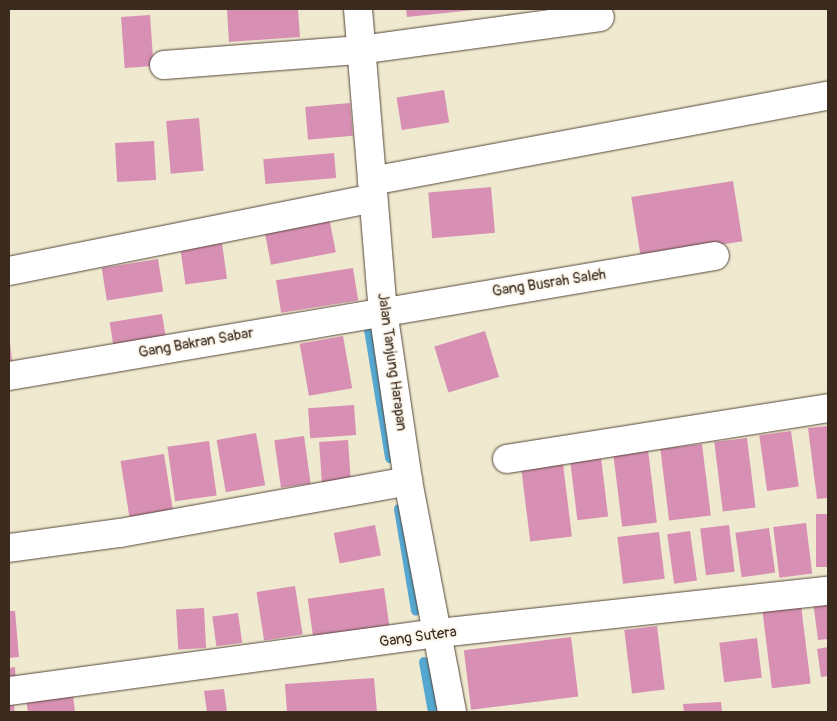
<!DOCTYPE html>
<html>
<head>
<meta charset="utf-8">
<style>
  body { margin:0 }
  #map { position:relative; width:837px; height:721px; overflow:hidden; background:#efe9d0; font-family:Pangolin,sans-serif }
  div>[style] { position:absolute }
  .stream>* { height:10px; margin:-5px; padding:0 5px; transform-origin:5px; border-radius:5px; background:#54a7d0 }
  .building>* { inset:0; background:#d790b3; transform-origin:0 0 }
  .roads { filter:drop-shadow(0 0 1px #564739) drop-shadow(0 0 1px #564739) }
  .minor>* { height:28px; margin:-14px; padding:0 14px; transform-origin:14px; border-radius:14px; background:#fff }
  span { translate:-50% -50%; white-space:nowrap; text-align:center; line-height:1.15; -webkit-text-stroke:4px #fbf7ec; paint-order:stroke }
  .street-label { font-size:15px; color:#3b2a1e }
  .frame { position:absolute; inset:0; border:10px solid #3b2a1e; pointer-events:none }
</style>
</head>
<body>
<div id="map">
  <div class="stream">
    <div style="left:367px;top:317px;width:143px;rotate:80.7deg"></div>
    <div style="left:399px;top:509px;width:103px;rotate:80.5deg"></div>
    <div style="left:424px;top:662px;width:51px;rotate:79.8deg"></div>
  </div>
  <div class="building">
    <div style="clip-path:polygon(227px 9px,298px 9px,300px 37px,229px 42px)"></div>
    <div style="clip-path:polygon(406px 9px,474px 9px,474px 10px,407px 17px)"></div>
    <div style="left:150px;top:15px;width:51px;height:29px;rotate:86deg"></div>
    <div style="left:444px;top:90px;width:33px;height:48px;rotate:81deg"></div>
    <div style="left:350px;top:103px;width:33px;height:45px;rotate:85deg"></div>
    <div style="left:199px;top:118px;width:53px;height:33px;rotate:85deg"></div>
    <div style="left:154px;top:141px;width:39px;height:39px;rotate:87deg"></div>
    <div style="left:334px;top:153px;width:25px;height:71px;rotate:85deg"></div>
    <div style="left:733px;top:181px;width:61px;height:103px;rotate:81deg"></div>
    <div style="left:491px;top:187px;width:46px;height:63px;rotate:85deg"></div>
    <div style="left:328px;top:212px;width:41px;height:66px;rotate:79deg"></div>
    <div style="left:222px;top:243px;width:36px;height:42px;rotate:82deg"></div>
    <div style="left:158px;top:259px;width:33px;height:57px;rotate:81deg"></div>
    <div style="left:353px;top:268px;width:33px;height:78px;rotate:81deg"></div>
    <div style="left:162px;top:314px;width:26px;height:53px;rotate:81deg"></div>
    <div style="left:485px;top:331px;width:48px;height:53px;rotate:73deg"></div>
    <div style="left:343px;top:336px;width:53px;height:44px;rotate:80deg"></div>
    <div style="clip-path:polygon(9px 342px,10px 342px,12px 361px,9px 361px)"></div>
    <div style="left:354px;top:405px;width:30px;height:46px;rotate:86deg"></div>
    <div style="clip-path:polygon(828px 426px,828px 498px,817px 499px,808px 428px)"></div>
    <div style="left:791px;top:431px;width:56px;height:32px;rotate:82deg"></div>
    <div style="left:256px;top:433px;width:53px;height:40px;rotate:80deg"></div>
    <div style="left:304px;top:436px;width:48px;height:30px;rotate:82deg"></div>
    <div style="left:747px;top:438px;width:70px;height:33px;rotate:83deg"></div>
    <div style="left:348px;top:440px;width:46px;height:29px;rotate:86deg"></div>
    <div style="left:209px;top:441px;width:55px;height:42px;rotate:82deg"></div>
    <div style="left:702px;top:444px;width:72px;height:42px;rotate:83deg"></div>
    <div style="left:648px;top:450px;width:73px;height:35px;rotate:83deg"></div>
    <div style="left:164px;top:454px;width:57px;height:44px;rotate:81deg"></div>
    <div style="left:601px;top:458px;width:59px;height:31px;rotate:83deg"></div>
    <div style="left:563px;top:464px;width:73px;height:42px;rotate:83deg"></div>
    <div style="left:816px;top:514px;width:12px;height:53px"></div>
    <div style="left:806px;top:523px;width:51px;height:33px;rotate:83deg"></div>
    <div style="left:375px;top:525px;width:31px;height:42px;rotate:79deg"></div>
    <div style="left:729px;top:525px;width:47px;height:29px;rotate:83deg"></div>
    <div style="left:769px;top:528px;width:45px;height:34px;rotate:82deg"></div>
    <div style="left:690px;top:531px;width:50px;height:23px;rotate:82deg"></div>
    <div style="left:659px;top:532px;width:47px;height:42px;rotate:83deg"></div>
    <div style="left:295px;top:586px;width:49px;height:39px;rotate:81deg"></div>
    <div style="left:384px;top:588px;width:41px;height:77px;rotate:82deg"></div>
    <div style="clip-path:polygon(828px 600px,828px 639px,818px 640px,813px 601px)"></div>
    <div style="left:801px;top:605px;width:79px;height:39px;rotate:83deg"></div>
    <div style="left:204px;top:608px;width:40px;height:28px;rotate:87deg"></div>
    <div style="clip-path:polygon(9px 611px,15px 611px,19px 657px,9px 658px)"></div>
    <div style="left:238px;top:613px;width:30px;height:26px;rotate:82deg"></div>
    <div style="left:657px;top:626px;width:64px;height:33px;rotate:83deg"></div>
    <div style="left:571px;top:637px;width:60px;height:108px;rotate:83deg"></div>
    <div style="left:757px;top:638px;width:40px;height:38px;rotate:83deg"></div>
    <div style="clip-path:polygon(828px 647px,828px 676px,821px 677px,817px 649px)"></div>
    <div style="clip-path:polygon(15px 667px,16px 683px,9px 684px,9px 668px)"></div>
    <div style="clip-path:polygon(374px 678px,377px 712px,287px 712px,285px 684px)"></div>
    <div style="clip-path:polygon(224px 689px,227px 712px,207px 712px,204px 691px)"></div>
    <div style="clip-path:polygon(73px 695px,75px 712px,28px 712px,26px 700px)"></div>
    <div style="clip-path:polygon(13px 700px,15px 712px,9px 712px,9px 701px)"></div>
    <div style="clip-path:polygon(721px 702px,722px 712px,684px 712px,683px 704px)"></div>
  </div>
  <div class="roads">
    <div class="minor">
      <div style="left:358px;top:9px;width:303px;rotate:85.3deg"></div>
      <div style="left:383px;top:311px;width:172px;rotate:81.6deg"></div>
      <div style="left:408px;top:481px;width:235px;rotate:79.2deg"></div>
      <div style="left:164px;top:65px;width:197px;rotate:-4.4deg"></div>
      <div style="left:360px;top:50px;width:242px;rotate:-7.8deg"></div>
      <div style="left:372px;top:181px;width:464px;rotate:-10.6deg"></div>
      <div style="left:9px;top:271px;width:371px;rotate:-11.3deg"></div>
      <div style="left:9px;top:376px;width:716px;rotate:-9.65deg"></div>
      <div style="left:507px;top:459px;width:325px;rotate:-9deg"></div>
      <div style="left:9px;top:548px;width:112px;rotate:-7.7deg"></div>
      <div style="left:120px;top:533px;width:293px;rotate:-10.2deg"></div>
      <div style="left:9px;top:691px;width:434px;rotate:-7.7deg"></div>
      <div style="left:439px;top:633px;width:391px;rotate:-6.2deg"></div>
    </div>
  </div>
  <div class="street-label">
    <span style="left:549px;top:283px;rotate:-9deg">Gang Busrah Saleh</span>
    <span style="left:196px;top:343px;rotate:-10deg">Gang Bakran Sabar</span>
    <span style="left:392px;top:362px;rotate:82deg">Jalan Tanjung Harapan</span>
    <span style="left:418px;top:637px;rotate:-8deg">Gang Sutera</span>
  </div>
  <div class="frame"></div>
</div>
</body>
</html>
